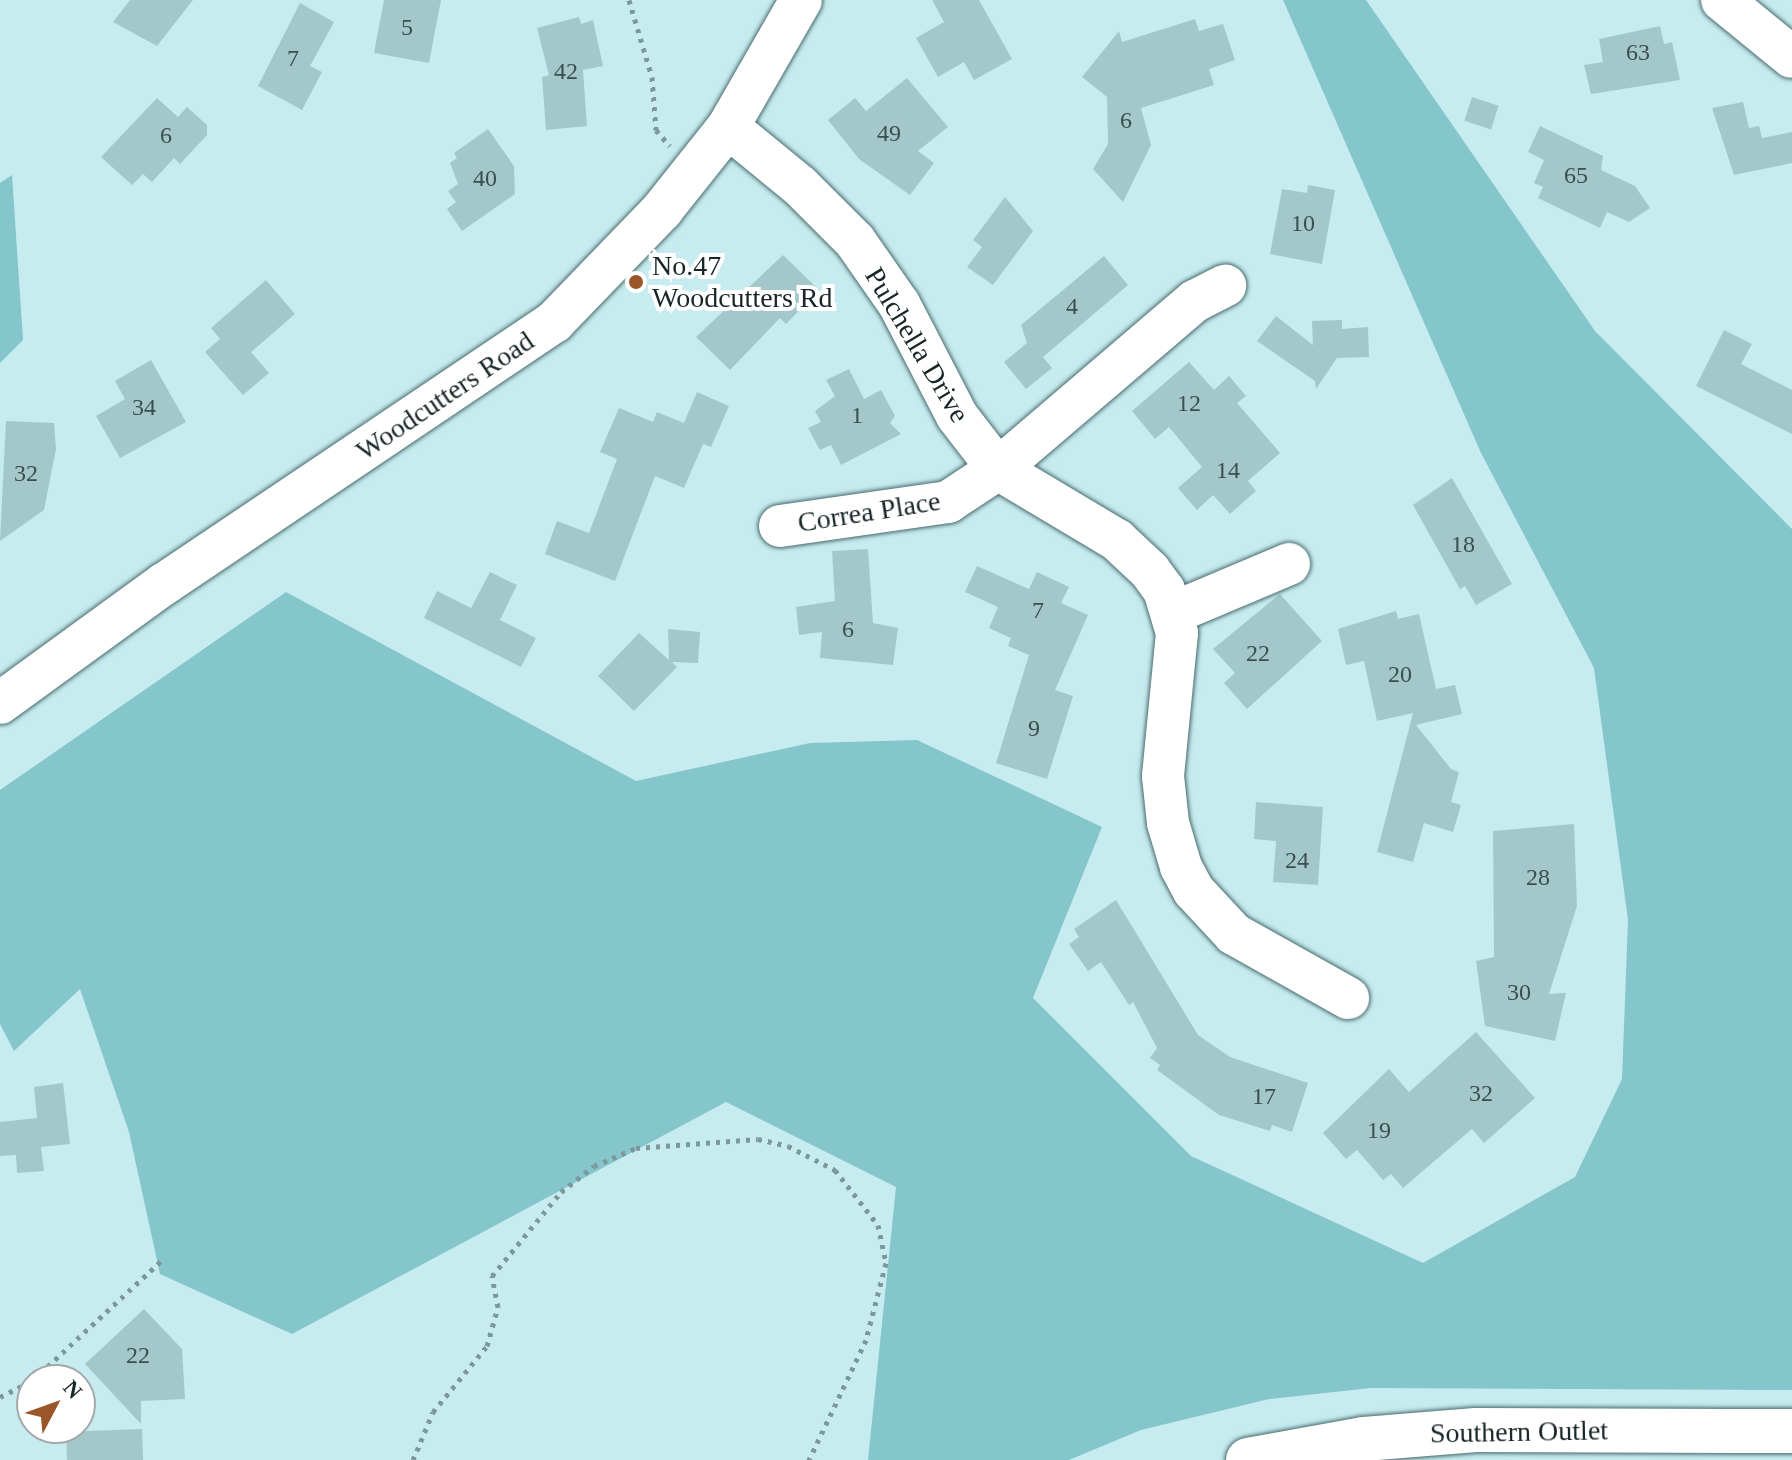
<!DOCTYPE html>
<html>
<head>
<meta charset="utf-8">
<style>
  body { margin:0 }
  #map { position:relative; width:1792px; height:1460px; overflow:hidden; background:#c7ecef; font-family:Georgia,serif }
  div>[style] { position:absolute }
  .green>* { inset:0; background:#84c6cb }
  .building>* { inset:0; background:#a4c8ca; transform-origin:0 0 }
  .path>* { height:5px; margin-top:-2.5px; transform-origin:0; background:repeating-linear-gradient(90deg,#7d989a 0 4px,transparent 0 10px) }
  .roads { filter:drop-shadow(0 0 2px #496b6d) drop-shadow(0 0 2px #496b6d) }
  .minor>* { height:42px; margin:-21px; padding:0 21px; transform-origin:21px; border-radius:21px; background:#fff }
  .highway>* { height:44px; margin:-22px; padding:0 22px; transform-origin:22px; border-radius:22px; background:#fff }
  .dots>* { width:22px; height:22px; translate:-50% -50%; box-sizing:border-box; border:4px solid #fff; border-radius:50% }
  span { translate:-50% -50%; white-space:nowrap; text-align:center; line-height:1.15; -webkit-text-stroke:8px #fff; paint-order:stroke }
  .number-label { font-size:24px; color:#3b4e50 }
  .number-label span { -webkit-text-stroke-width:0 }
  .poi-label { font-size:28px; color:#182627 }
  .left { translate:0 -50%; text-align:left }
  .street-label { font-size:28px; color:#182627 }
  .north { position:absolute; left:16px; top:1364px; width:80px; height:80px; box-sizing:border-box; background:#fff; border:2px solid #a3a8a9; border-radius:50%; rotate:49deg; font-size:22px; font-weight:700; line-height:32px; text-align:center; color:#182627 }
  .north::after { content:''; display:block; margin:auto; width:28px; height:36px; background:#9a5628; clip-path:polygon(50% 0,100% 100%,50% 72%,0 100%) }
</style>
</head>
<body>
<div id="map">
  <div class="green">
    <div style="clip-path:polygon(1283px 0,1366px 0,1595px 331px,1792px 529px,1792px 1390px,1371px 1388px,1269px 1399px,1141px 1430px,1069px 1460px,868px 1460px,896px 1187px,726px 1102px,292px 1334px,160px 1274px,129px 1132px,80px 989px,14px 1051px,0 1024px,0 790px,286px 592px,636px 781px,810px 743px,917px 740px,1102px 827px,1033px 998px,1191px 1156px,1423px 1263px,1575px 1177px,1622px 1079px,1628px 920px,1594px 668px,1481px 453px)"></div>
    <div style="clip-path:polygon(12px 175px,23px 340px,0 363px,0 183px)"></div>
  </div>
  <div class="building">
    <div style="clip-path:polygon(130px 0,193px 0,157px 46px,113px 22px)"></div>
    <div style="clip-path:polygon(384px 0,441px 0,429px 63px,374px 53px)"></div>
    <div style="clip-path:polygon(932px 0,979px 0,1012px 59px,974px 80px,964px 62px,938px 77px,916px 38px,944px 22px)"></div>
    <div style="clip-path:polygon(300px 3px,334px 22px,310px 66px,322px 72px,302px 110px,258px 86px)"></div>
    <div style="clip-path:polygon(579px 17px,581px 24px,593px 20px,603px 66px,583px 70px,587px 126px,546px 130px,542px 77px,549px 75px,537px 28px)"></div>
    <div style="clip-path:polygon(1195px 19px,1199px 31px,1223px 24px,1235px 60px,1209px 69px,1214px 85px,1141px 108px,1151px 145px,1123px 202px,1093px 169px,1108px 144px,1107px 97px,1082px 77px,1119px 31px,1122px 42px)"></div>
    <div style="clip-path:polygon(1660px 26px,1664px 44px,1672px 42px,1680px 80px,1591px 94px,1584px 65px,1603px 62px,1599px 39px)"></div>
    <div style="clip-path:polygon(907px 78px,948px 127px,918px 151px,934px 163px,910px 195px,859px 159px,828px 120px,855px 98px,866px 111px)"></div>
    <div style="left:1472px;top:97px;width:28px;height:25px;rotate:18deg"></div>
    <div style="clip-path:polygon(157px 98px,178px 117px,187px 107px,207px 125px,207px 135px,180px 164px,174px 158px,152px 182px,143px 174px,132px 185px,101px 157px)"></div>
    <div style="clip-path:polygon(1743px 102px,1749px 128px,1759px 126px,1762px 138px,1792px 132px,1792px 163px,1734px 175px,1712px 108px)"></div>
    <div style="clip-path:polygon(1540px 126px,1603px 156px,1601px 170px,1635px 186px,1650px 208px,1629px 222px,1607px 212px,1600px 228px,1538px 198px,1543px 187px,1534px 183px,1544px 160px,1528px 152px)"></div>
    <div style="clip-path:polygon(488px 129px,514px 166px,515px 194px,462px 231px,447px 209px,456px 202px,448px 191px,458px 184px,450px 163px,457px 158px,454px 153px)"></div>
    <div style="clip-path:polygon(1308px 185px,1335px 190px,1322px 264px,1270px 254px,1282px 189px,1307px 193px)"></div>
    <div style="clip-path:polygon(1005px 197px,1033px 231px,993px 285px,967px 267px,982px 247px,973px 240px)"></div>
    <div style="clip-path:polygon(783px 255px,819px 290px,786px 324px,780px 318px,730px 370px,696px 337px)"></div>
    <div style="clip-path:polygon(1104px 256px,1128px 285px,1043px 357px,1052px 368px,1026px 389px,1004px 362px,1027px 343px,1021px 325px)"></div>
    <div style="clip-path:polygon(266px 280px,295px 314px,251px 352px,269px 373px,243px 395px,205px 352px,220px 339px,211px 328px)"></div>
    <div style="clip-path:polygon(1276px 316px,1313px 345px,1312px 321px,1342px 320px,1342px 329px,1368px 327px,1369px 357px,1337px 358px,1316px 389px,1315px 381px,1257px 341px)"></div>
    <div style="clip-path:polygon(1724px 330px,1752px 344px,1741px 364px,1792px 390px,1792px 434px,1696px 386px)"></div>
    <div style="clip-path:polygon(151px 360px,186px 422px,120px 458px,96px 416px,125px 399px,115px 381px)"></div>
    <div style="clip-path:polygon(1189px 362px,1214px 390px,1229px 376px,1246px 396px,1237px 403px,1280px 453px,1248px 481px,1256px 491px,1230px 514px,1213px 495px,1197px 510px,1178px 488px,1202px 467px,1169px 427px,1155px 439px,1132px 411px)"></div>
    <div style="clip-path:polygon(849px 369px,864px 399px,881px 390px,895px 416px,890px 423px,901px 434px,841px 465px,831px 445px,820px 450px,808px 428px,821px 422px,815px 411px,835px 396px,826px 380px)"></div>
    <div style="clip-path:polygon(697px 392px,729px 406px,711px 447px,703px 444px,684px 488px,655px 476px,615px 581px,545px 554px,557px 521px,589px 533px,617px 459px,600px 452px,619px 408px,653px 422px,657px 412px,684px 423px)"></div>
    <div style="clip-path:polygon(6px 421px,54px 423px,56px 449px,44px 510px,0 541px)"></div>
    <div style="clip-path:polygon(1452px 478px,1512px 584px,1476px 605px,1465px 586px,1460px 589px,1413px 505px)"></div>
    <div style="clip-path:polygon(868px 549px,873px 623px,898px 628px,893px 665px,820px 658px,822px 632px,799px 635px,796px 607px,835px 601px,832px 551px)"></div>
    <div style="clip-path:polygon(977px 566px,1029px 589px,1037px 572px,1069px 587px,1061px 603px,1088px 615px,1055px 690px,1073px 696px,1047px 779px,996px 763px,1029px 655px,1008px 646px,1011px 638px,989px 628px,998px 607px,965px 592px)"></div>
    <div style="clip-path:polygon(490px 572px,517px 585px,500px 620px,536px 638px,521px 667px,424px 618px,437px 591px,471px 608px)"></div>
    <div style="clip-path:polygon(1280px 594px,1322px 641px,1247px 709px,1224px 683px,1235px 673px,1213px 649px)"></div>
    <div style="clip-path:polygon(1396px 611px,1398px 619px,1419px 614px,1436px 689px,1455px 685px,1462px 714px,1416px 725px,1451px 769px,1459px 772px,1451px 802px,1461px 805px,1453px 832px,1424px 823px,1413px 862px,1377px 852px,1413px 713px,1377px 721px,1364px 661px,1346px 665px,1338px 629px)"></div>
    <div style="clip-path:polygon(668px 629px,700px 632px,698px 663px,672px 662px,677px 667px,634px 711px,598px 676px,639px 633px,669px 660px)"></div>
    <div style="clip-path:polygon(1256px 802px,1323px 807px,1318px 885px,1273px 882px,1276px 841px,1254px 839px)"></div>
    <div style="clip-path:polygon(1574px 824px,1577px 906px,1549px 994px,1566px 993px,1555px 1041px,1485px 1026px,1476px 961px,1494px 957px,1493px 831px)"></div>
    <div style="clip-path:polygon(1116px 900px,1198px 1035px,1230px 1057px,1308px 1083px,1292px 1132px,1272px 1125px,1270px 1131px,1219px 1115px,1157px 1070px,1160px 1065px,1150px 1058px,1157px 1048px,1133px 1002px,1129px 1005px,1101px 962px,1088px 971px,1069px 944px,1079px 937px,1074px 929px)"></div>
    <div style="clip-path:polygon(1476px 1032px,1535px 1098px,1484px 1143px,1472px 1129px,1403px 1188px,1391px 1174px,1383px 1180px,1357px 1150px,1346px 1159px,1323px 1133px,1389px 1069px,1409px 1092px)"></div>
    <div style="clip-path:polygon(63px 1083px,70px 1144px,41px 1147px,44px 1171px,17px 1173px,16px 1155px,0 1156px,0 1122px,37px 1118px,34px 1087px)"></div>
    <div style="clip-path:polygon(144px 1309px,182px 1349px,185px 1399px,141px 1401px,141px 1424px,85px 1364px)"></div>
    <div style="left:142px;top:1429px;width:31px;height:76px;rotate:88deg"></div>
  </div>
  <div class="path">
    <div style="left:629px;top:0;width:80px;rotate:73.4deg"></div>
    <div style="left:652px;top:77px;width:53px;rotate:85.7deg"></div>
    <div style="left:656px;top:130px;width:21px;rotate:49deg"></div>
    <div style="left:33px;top:1380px;width:176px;rotate:-42.9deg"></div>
    <div style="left:0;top:1397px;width:36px;rotate:-27deg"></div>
    <div style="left:413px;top:1460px;width:52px;rotate:-67.4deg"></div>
    <div style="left:433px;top:1412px;width:85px;rotate:-50.7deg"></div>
    <div style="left:487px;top:1346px;width:41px;rotate:-74.2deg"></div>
    <div style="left:498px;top:1307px;width:32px;rotate:-101deg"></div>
    <div style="left:492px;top:1276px;width:109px;rotate:-50.6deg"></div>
    <div style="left:561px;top:1192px;width:42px;rotate:-38.2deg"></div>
    <div style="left:594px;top:1166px;width:46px;rotate:-23.2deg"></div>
    <div style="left:636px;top:1148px;width:122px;rotate:-4.2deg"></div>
    <div style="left:758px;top:1139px;width:31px;rotate:13deg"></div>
    <div style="left:788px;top:1146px;width:53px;rotate:27.1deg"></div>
    <div style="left:835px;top:1170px;width:70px;rotate:52deg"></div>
    <div style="left:878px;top:1225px;width:39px;rotate:78deg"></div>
    <div style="left:886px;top:1263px;width:80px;rotate:104.6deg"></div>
    <div style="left:866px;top:1340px;width:133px;rotate:115.4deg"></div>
  </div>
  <div class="roads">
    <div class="minor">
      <div style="left:1722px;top:0;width:90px;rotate:39.2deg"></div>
      <div style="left:728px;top:127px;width:93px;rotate:39.3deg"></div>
      <div style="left:800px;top:186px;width:78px;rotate:45deg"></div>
      <div style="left:855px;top:241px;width:77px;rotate:55.1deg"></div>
      <div style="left:899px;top:304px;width:126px;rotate:62.6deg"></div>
      <div style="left:957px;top:416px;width:67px;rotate:52.3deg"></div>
      <div style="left:998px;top:469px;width:139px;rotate:30.8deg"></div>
      <div style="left:1117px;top:540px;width:45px;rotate:43.2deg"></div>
      <div style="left:1150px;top:571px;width:24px;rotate:54deg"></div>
      <div style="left:1164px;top:590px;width:45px;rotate:73.2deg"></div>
      <div style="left:1177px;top:633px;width:144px;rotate:95.6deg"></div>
      <div style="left:1163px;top:776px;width:47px;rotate:83.9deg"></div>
      <div style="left:1168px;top:823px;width:46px;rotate:73.5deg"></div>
      <div style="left:1181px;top:867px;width:27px;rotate:62deg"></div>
      <div style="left:1194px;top:891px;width:59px;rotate:47.1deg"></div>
      <div style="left:1234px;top:934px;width:131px;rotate:29.3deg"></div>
      <div style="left:780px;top:526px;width:170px;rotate:-8.1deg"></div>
      <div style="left:948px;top:502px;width:60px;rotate:-33.4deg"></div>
      <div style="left:998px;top:469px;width:259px;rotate:-40.5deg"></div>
      <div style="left:1195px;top:301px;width:34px;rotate:-27deg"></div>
      <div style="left:1173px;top:613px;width:126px;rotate:-22.9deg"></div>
      <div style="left:0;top:703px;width:203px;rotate:-36deg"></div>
      <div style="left:164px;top:584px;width:470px;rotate:-33.9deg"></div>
      <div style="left:554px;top:322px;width:156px;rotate:-46deg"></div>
      <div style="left:662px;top:210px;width:106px;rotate:-51.5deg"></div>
      <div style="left:728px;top:127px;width:146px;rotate:-60.1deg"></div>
    </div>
    <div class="highway">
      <div style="left:1248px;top:1460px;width:118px;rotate:-10.3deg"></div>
      <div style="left:1364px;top:1439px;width:112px;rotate:-4.6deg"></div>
      <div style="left:1476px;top:1430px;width:316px;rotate:0.2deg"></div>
    </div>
  </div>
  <div class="dots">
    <div style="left:636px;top:282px;background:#9a5628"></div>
  </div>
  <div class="number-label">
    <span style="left:407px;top:28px">5</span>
    <span style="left:1638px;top:53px">63</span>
    <span style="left:293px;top:59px">7</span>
    <span style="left:566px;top:72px">42</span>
    <span style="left:1126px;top:121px">6</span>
    <span style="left:889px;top:134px">49</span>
    <span style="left:166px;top:136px">6</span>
    <span style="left:1576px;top:176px">65</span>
    <span style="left:485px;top:179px">40</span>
    <span style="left:1303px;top:224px">10</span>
    <span style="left:1072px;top:307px">4</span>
    <span style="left:1189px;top:404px">12</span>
    <span style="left:144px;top:408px">34</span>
    <span style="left:857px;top:416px">1</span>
    <span style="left:1228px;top:471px">14</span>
    <span style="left:26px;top:474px">32</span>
    <span style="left:1463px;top:545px">18</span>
    <span style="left:1038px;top:611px">7</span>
    <span style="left:848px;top:630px">6</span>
    <span style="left:1258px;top:654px">22</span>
    <span style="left:1400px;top:675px">20</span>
    <span style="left:1034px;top:729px">9</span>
    <span style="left:1297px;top:861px">24</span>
    <span style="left:1538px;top:878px">28</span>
    <span style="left:1519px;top:993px">30</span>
    <span style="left:1481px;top:1094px">32</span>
    <span style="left:1264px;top:1097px">17</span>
    <span style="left:1379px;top:1131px">19</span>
    <span style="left:138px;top:1356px">22</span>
  </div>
  <div class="poi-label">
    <span class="left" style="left:652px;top:282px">No.47<br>Woodcutters Rd</span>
  </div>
  <div class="street-label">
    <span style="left:917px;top:345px;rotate:59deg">Pulchella Drive</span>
    <span style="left:445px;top:396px;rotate:-34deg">Woodcutters Road</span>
    <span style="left:869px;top:512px;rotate:-9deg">Correa Place</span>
    <span style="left:1519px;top:1432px;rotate:-1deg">Southern Outlet</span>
  </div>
  <div class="north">N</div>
</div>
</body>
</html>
